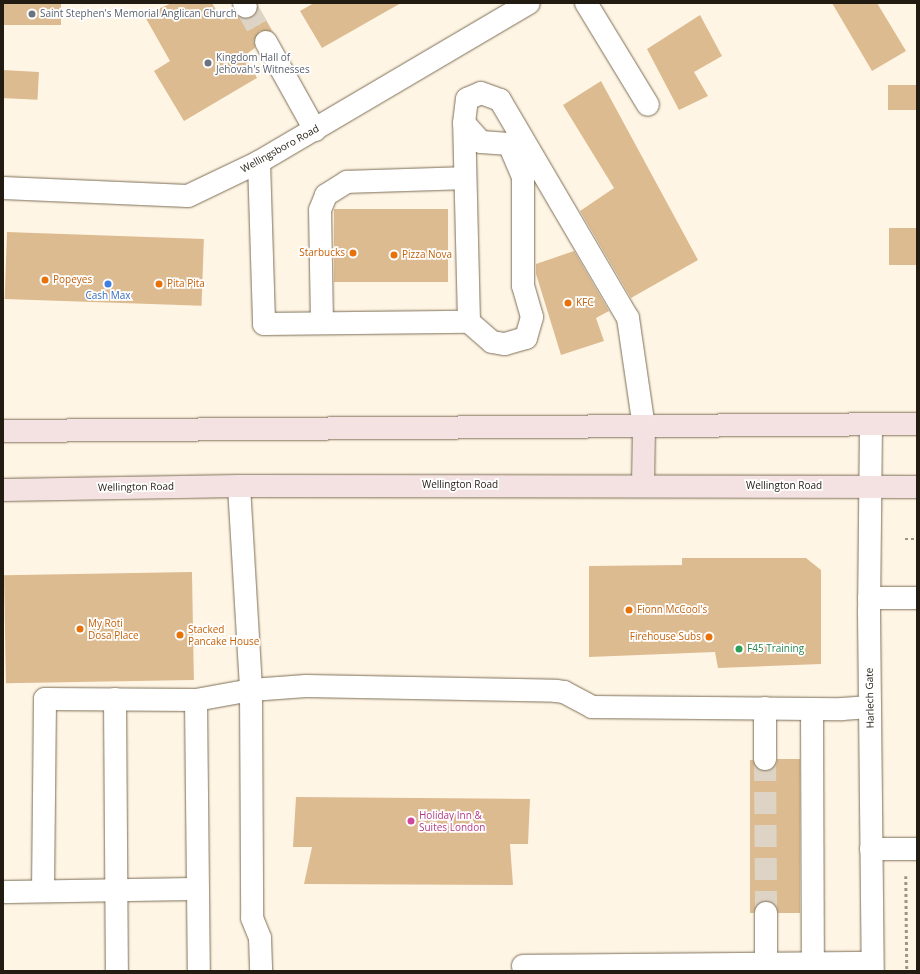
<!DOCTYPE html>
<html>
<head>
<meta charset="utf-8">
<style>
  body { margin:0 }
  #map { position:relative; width:920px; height:974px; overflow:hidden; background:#fff5e5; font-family:"Open Sans",sans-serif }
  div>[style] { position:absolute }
  .building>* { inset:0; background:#ddbb90; transform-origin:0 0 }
  .minor-tunnel>* { height:22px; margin-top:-11px; transform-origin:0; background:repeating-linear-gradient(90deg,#ded4c5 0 22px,transparent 0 33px) }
  .path>* { height:2.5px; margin-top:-1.25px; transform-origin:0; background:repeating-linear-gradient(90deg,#9d9587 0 3px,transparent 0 6px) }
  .roads { filter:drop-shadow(0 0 1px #7d6f56) drop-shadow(0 0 1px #7d6f56) }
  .minor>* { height:22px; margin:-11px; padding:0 11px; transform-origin:11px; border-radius:11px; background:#fff }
  .major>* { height:22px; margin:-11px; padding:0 11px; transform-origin:11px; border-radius:11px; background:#f4e2e2 }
  .dots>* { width:11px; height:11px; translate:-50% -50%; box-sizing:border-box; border:2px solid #fff; border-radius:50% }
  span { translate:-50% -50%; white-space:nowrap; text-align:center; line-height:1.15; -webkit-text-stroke:3.5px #fff; paint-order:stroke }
  .worship-label { font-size:10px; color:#5b616d }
  .left { translate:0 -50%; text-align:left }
  .street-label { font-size:10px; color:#211b11 }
  .food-label { font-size:10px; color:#c56008 }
  .right { translate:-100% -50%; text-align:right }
  .shop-label { font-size:10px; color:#366cbe }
  .leisure-label { font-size:10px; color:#27864d }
  .hotel-label { font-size:10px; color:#b23c85 }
  .frame { position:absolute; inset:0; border:4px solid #211b11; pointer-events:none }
</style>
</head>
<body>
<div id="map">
  <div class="building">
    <div style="left:3px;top:3px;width:58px;height:22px"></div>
    <div style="clip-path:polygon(172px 3px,212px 3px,222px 20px,235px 13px,245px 19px,251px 18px,257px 14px,258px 6px,273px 32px,260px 31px,254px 41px,255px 48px,245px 55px,257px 78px,184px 121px,154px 71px,170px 61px,144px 15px)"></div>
    <div style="clip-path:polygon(314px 3px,401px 3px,322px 48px,300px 11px)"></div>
    <div style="clip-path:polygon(832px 3px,877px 3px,906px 51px,872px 71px)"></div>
    <div style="clip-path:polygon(700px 15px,722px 56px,694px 72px,708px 96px,679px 110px,647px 49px)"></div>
    <div style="left:3px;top:70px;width:36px;height:28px;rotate:3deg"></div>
    <div style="clip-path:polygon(601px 81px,698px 260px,631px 298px,580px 211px,614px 188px,563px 105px)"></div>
    <div style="left:888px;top:85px;width:29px;height:25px"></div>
    <div style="left:334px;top:209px;width:114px;height:73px"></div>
    <div style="left:917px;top:228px;width:37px;height:28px;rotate:90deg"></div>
    <div style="left:7px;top:232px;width:197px;height:67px;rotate:2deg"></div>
    <div style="clip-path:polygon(574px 251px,609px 311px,596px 318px,604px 341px,561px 355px,536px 274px,536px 264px)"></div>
    <div style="clip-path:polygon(682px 558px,806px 558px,821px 570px,821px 664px,718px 668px,715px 652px,589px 657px,589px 566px,682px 565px)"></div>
    <div style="left:192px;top:572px;width:108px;height:188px;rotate:89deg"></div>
    <div style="clip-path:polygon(777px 759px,800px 759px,800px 913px,778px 913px,773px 902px,766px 901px,759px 902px,754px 913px,750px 913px,750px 760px,753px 760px,758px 770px,765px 771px,776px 766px)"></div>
    <div style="clip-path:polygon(296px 797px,530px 799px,528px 844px,510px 844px,513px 885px,304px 884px,312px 847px,293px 847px)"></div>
  </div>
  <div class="minor-tunnel">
    <div style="left:246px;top:7px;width:40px;rotate:60.3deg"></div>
    <div style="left:765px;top:759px;width:154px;rotate:89.6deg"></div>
  </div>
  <div class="path">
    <div style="left:905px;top:539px;width:12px"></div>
    <div style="left:906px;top:876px;width:95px;rotate:89.4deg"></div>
  </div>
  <div class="roads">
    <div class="minor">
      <div style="left:244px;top:3px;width:4px;rotate:63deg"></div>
      <div style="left:586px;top:3px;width:119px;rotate:58.7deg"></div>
      <div style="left:266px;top:42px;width:101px;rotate:60.9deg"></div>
      <div style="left:259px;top:162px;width:162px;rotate:88.2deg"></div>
      <div style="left:264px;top:324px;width:205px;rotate:-0.6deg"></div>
      <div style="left:469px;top:322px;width:30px;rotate:41deg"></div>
      <div style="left:492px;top:342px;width:13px;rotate:9deg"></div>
      <div style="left:505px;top:344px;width:22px;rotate:-16deg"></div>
      <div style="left:526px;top:338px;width:22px;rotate:-74deg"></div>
      <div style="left:532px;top:317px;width:32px;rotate:-106deg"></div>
      <div style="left:523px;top:286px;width:109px;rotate:-90deg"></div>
      <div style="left:523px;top:177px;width:36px;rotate:-113deg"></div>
      <div style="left:509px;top:144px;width:28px;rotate:-176deg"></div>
      <div style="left:481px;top:142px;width:25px;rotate:-132deg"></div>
      <div style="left:3px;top:188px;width:185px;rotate:2.5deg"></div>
      <div style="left:188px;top:196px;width:79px;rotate:-25.6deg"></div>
      <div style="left:259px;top:162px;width:313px;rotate:-30.5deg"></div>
      <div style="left:469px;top:322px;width:199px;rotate:-91.4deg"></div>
      <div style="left:464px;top:123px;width:24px;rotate:-83deg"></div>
      <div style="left:467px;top:99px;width:15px;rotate:-23deg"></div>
      <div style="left:481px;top:93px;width:20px;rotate:20deg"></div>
      <div style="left:500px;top:100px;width:253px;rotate:59.6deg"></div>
      <div style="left:628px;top:318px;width:111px;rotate:81.7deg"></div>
      <div style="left:322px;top:323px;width:113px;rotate:-91deg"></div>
      <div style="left:320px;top:210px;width:16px;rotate:-68deg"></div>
      <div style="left:326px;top:195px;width:25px;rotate:-32deg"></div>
      <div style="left:347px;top:182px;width:118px;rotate:-1.9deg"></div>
      <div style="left:871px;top:424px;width:188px;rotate:90.6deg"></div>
      <div style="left:869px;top:612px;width:359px;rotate:89.4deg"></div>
      <div style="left:239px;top:486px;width:204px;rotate:86.6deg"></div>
      <div style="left:251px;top:690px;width:228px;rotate:89.7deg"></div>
      <div style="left:252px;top:918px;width:22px;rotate:68deg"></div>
      <div style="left:260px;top:938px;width:33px;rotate:88deg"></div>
      <div style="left:869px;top:598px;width:48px"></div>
      <div style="left:115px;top:699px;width:272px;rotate:89.6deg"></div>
      <div style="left:196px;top:700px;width:271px;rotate:89.4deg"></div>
      <div style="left:765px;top:708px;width:51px;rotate:90deg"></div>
      <div style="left:812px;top:709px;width:254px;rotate:89.8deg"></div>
      <div style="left:871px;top:849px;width:46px"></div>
      <div style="left:43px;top:891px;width:192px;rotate:-89.4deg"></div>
      <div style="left:45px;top:699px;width:151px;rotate:0.4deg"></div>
      <div style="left:196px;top:700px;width:56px;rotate:-10.3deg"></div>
      <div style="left:251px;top:690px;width:55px;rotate:-4.2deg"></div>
      <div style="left:306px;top:686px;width:250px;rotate:1.1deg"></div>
      <div style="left:556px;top:691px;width:8px;rotate:7deg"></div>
      <div style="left:564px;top:692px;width:32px;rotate:28deg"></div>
      <div style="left:592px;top:707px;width:250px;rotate:0.5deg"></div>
      <div style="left:842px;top:709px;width:28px;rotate:-4deg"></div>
      <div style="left:3px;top:892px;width:194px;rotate:-0.9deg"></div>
      <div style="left:766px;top:913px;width:50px;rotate:90deg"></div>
      <div style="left:523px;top:966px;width:349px;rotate:-0.5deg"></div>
    </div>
    <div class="major">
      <div style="left:3px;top:431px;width:914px;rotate:-0.44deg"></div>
      <div style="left:643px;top:485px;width:57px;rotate:-89deg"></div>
      <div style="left:3px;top:490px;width:236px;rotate:-1deg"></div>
      <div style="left:239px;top:486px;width:678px;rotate:0.08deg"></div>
    </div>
  </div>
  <div class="dots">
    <div style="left:32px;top:14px;background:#6b7280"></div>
    <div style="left:208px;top:63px;background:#6b7280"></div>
    <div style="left:353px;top:253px;background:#e8710a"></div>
    <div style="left:394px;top:255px;background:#e8710a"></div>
    <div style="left:45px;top:280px;background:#e8710a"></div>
    <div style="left:108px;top:284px;background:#3f7fe0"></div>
    <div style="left:159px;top:284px;background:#e8710a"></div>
    <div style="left:568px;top:303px;background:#e8710a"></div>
    <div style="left:629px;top:610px;background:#e8710a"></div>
    <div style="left:80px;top:629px;background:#e8710a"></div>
    <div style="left:180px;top:635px;background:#e8710a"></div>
    <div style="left:709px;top:637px;background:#e8710a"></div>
    <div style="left:739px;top:649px;background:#2e9e5b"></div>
    <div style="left:411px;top:821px;background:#d1479c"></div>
  </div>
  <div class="worship-label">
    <span class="left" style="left:40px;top:14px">Saint Stephen's Memorial Anglican Church</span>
    <span class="left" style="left:216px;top:63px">Kingdom Hall of<br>Jehovah's Witnesses</span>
  </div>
  <div class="street-label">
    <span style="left:280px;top:149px;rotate:-29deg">Wellingsboro Road</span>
    <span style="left:460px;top:485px">Wellington Road</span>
    <span style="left:784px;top:486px">Wellington Road</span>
    <span style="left:136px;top:487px;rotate:-1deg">Wellington Road</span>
    <span style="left:870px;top:698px;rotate:-91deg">Harlech Gate</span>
  </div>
  <div class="food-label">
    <span class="right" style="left:345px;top:253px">Starbucks</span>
    <span class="left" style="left:402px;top:255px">Pizza Nova</span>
    <span class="left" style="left:53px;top:280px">Popeyes</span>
    <span class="left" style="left:167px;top:284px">Pita Pita</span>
    <span class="left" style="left:576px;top:303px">KFC</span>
    <span class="left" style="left:637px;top:610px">Fionn McCool's</span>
    <span class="left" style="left:88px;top:629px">My Roti<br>Dosa Place</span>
    <span class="left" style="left:188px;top:635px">Stacked<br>Pancake House</span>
    <span class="right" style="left:701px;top:637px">Firehouse Subs</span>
  </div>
  <div class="shop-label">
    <span style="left:108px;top:296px">Cash Max</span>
  </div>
  <div class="leisure-label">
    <span class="left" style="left:747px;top:649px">F45 Training</span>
  </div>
  <div class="hotel-label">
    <span class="left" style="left:419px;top:821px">Holiday Inn &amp;<br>Suites London</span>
  </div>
  <div class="frame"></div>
</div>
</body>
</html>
